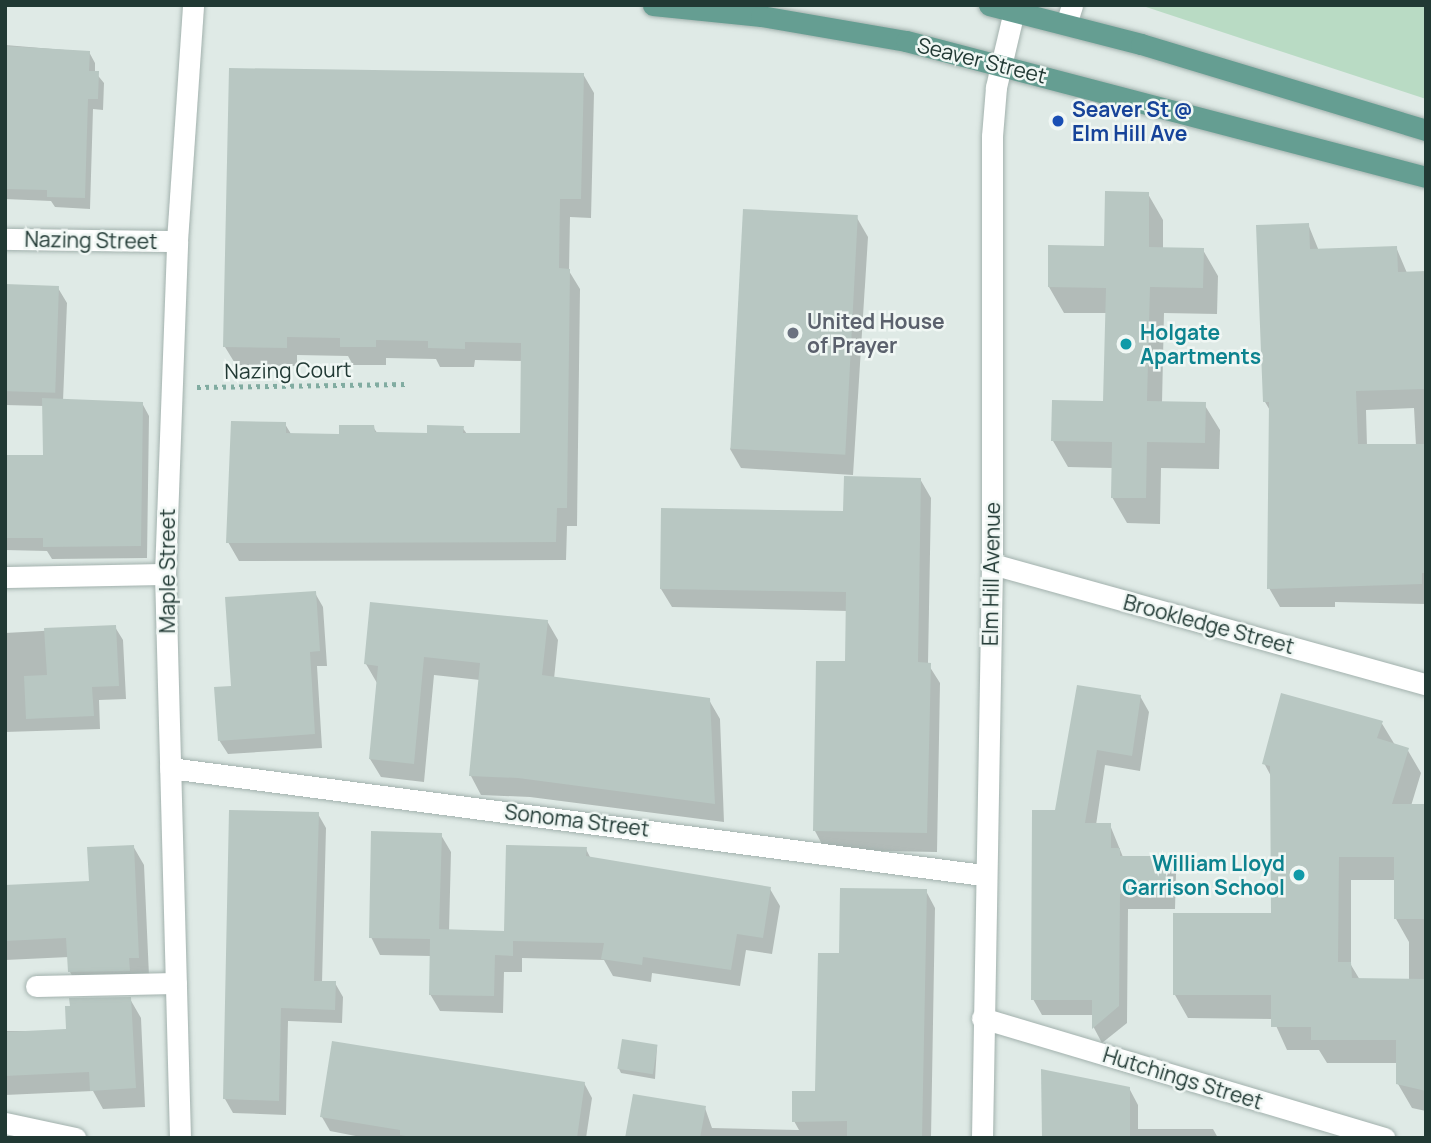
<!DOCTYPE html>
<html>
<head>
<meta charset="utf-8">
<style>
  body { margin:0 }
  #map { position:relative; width:1431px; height:1143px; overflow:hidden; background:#dfeae6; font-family:Manrope,sans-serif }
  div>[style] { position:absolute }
  .green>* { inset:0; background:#b9dbc4 }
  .shadow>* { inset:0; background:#0003 }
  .building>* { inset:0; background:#b8c7c2; transform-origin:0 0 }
  .path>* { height:4.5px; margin-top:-2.25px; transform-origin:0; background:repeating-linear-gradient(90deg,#81aca1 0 3.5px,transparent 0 8.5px) }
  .roads { filter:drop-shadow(0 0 2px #a2b1ad) drop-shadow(0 0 2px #a2b1ad) }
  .street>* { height:21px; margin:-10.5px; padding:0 10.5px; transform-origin:10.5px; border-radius:10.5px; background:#fff }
  .primary>* { height:21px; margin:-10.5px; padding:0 10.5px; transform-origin:10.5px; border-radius:10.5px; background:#659e92 }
  .dots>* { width:19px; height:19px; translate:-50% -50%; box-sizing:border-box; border:4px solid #f0f7f4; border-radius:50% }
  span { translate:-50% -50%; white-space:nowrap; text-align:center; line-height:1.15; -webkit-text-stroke:5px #f0f7f4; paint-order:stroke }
  .street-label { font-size:21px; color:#213934 }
  .transit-label { font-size:21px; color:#164399; font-weight:700 }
  .left { translate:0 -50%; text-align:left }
  .worship-label { font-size:21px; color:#5b616d; font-weight:700 }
  .culture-label { font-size:21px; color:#0d838f; font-weight:700 }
  .right { translate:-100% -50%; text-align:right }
  .frame { position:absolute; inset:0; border:7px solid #213934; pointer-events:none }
</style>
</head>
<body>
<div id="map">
  <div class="green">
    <div style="clip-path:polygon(1140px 5px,1426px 5px,1426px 99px)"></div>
  </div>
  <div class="shadow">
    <div style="clip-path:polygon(5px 45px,89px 52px,95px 63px,95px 72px,104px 83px,103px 110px,93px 109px,90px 209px,55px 207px,51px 201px,5px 199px)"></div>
    <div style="clip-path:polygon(583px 74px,594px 93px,591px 218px,570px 217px,569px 271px,580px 289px,577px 526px,567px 526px,566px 560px,239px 561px,228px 542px,285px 424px,291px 434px,341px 435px,373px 427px,378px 434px,428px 435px,462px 427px,467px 434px,522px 435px,523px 361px,475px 360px,474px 367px,440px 367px,436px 359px,386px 358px,386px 365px,353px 365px,348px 356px,297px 355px,297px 366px,236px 365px,225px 347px)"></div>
    <div style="clip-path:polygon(1148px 194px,1163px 220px,1163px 249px,1203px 250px,1218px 276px,1217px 314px,1164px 313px,1162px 403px,1204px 404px,1220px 430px,1219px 469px,1161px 468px,1160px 524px,1127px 523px,1112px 497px,1113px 468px,1068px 467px,1053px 441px,1105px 403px,1107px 313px,1064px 313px,1049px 287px,1106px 248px)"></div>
    <div style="clip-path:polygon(857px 218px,868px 237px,853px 475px,741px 468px,730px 449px)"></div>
    <div style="clip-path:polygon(evenodd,1308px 224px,1319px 251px,1396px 247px,1407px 273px,1426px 273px,1426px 604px,1335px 602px,1335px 607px,1280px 607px,1269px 588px,1271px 412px,1265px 402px,1308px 224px,1414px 408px,1416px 446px,1367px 446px,1366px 410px,1414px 408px)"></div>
    <div style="clip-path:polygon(5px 286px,58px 288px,67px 303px,63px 401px,142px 403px,149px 416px,147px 558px,52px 559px,47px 551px,5px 550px,5px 457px,44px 457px,44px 406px,5px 405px)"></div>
    <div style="clip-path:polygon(920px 479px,931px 498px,928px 664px,940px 683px,937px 852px,825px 850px,815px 831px,847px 663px,848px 611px,672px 607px,661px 589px)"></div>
    <div style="clip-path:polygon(315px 593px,323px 607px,327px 666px,317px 666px,322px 748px,228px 754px,219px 740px,233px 688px)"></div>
    <div style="clip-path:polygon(547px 621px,558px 640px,554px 679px,709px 700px,720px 719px,724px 822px,530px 797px,481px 795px,471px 776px,480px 680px,434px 675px,424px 782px,381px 777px,370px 759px,377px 683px,366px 664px)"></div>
    <div style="clip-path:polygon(115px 627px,123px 640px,126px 699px,99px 700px,100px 729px,5px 732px,5px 633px)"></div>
    <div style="clip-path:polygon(1079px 687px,1140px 696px,1149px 712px,1140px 771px,1105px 765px,1096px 825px,1110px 825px,1123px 857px,1166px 858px,1176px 874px,1175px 909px,1128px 909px,1127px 1023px,1102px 1043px,1094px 1028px,1094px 1015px,1042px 1015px,1033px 999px,1056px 812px)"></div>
    <div style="clip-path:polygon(evenodd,1381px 722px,1395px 745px,1407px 749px,1421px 773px,1411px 806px,1426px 806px,1426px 1111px,1412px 1108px,1398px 1084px,1398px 1063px,1327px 1063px,1319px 1050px,1287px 1050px,1273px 1019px,1188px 1018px,1175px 995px,1272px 915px,1272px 778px,1264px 763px,1381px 722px,1351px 880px,1396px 880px,1396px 919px,1409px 942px,1409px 981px,1360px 980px,1351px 965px,1351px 880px)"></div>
    <div style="clip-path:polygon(318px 814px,326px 828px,322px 983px,335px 983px,343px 997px,342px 1023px,288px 1021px,286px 1115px,233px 1113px,225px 1099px)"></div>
    <div style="clip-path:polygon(441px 835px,451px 852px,449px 931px,506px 933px,586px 849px,591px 859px,770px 889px,780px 906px,772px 954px,746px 950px,740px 986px,652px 973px,651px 982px,613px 976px,604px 960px,522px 958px,522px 972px,504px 972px,503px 1013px,440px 1011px,430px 994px,431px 956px,380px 955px,371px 937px)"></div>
    <div style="clip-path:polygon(133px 846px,144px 865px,149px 976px,81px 991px,70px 972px,69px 957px,5px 960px,5px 887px,91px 882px)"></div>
    <div style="clip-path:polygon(926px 891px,935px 908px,931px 1138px,627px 1138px,705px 1108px,712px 1128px,799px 1130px,794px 1121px,817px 1093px,841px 955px)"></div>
    <div style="clip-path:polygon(130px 999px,141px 1018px,145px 1107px,103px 1109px,93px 1091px,5px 1095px,5px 1031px,68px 1031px)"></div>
    <div style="clip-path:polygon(657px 1047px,655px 1079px,621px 1073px,619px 1069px)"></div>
    <div style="clip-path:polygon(584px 1083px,592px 1098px,586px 1138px,366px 1138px,330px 1131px,322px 1117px)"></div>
    <div style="clip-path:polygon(1129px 1088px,1138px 1105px,1138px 1129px,1213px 1129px,1218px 1138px,1044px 1138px)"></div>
  </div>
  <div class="building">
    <div style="clip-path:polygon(5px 46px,90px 51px,89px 71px,99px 71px,98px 99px,88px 99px,85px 198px,47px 197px,47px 190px,5px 189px)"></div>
    <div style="clip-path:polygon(229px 68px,584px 73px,581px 199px,560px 199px,559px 268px,570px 269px,567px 508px,557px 508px,556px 542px,226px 543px,231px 421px,286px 422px,286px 433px,339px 434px,339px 425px,374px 425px,375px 432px,427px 433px,427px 425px,464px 426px,463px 433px,520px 433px,521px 343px,465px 342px,465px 349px,428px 348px,428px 341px,376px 340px,376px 347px,340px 347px,340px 338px,287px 337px,287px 348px,223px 347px)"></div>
    <div style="clip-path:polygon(1105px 191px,1149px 192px,1149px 247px,1204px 248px,1203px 288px,1150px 287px,1147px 401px,1206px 402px,1205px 443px,1147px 442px,1146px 498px,1111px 498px,1112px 442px,1051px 441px,1052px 400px,1103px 401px,1106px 288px,1048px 287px,1048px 245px,1104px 246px)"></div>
    <div style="left:743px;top:209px;width:115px;height:240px;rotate:3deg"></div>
    <div style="clip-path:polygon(1309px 223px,1310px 249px,1397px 246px,1398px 272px,1426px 271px,1426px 389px,1356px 391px,1358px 444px,1426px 444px,1426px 573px,1422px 573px,1422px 584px,1267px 589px,1269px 402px,1263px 402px,1256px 225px)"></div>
    <div style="left:5px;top:284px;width:54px;height:107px;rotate:2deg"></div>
    <div style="clip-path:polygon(42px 398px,143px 402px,141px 546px,43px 547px,43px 538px,5px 538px,5px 455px,43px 455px)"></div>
    <div style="clip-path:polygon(844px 476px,921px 478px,918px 662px,931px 663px,927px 833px,813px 831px,816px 661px,845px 661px,846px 592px,660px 589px,661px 508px,843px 511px)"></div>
    <div style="clip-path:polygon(316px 591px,320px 651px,310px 652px,315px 734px,218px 741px,214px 687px,231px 686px,225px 597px)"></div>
    <div style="clip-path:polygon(370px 602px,548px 620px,542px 675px,710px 698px,715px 804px,518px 778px,469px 776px,480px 663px,424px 657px,414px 764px,369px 759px,378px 666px,364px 664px)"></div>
    <div style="clip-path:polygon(116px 625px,119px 686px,92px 687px,94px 716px,26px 719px,24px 676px,47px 675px,44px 628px)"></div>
    <div style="clip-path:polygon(1077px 685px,1141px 695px,1132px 756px,1097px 750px,1085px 823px,1111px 823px,1111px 848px,1120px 848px,1120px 856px,1167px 856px,1167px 894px,1120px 894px,1119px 1006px,1092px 1029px,1092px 1000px,1031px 1000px,1032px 810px,1055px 810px)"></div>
    <div style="clip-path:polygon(1281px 693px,1383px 721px,1377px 738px,1409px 748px,1392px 804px,1426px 804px,1426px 919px,1394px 919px,1394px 857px,1339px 857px,1338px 962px,1351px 962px,1352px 978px,1426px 979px,1426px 1091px,1396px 1084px,1396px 1040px,1311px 1040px,1311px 1027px,1271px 1027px,1271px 995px,1173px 995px,1173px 913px,1271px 913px,1270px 766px,1262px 764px)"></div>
    <div style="clip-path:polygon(229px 810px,319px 812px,314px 981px,336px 981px,335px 1010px,281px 1008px,279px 1101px,223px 1099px)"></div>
    <div style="clip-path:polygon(371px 831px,442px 833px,439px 929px,504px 931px,506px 845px,587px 847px,586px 856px,771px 887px,763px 938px,737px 934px,731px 970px,643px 957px,642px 965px,601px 959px,604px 943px,513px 941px,513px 956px,495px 955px,494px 996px,429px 995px,430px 939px,369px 938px)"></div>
    <div style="clip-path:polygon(134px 845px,139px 958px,129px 958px,130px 971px,68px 972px,66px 938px,5px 941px,5px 885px,89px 881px,87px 847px)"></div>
    <div style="clip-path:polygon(840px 888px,927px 889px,922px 1138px,847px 1138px,847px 1121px,792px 1122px,792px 1091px,815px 1091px,818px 953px,839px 953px)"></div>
    <div style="clip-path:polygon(131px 997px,136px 1088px,90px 1091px,89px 1072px,5px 1076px,5px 1032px,66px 1029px,65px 1006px,70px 1006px,69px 998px)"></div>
    <div style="left:622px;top:1039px;width:36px;height:30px;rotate:9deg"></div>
    <div style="clip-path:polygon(332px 1041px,585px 1082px,577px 1138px,417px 1138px,400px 1135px,400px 1130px,320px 1117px)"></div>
    <div style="clip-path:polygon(1041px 1069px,1130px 1087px,1130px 1138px,1042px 1138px)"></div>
    <div style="clip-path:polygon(633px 1094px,706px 1106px,700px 1138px,625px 1138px)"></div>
  </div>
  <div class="path">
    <div style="left:197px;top:387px;width:209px;rotate:-0.8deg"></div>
  </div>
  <div class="roads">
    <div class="street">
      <div style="left:1066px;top:24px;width:20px;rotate:-72deg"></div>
      <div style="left:5px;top:239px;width:172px;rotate:0.7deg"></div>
      <div style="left:992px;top:564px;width:450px;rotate:15.5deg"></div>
      <div style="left:5px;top:577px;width:160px;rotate:-1.1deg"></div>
      <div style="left:170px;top:768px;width:820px;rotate:7.5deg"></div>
      <div style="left:36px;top:986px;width:140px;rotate:-1.2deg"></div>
      <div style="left:982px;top:1018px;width:420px;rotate:16.6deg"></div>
      <div style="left:5px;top:1123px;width:72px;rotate:12.1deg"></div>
      <div style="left:180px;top:1138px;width:564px;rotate:-91.52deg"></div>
      <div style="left:165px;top:574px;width:333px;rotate:-87.9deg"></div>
      <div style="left:177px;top:241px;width:237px;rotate:-86.1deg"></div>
      <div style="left:982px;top:1138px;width:574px;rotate:-89deg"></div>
      <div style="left:992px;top:564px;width:428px;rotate:-90deg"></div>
      <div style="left:992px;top:136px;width:49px;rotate:-85.3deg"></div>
      <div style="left:996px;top:87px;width:78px;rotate:-76.7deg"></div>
    </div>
    <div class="primary">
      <div style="left:653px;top:5px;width:109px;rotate:5.8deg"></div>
      <div style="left:761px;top:16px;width:147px;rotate:9.8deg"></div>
      <div style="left:906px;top:41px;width:537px;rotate:14.66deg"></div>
      <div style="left:989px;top:5px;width:157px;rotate:14.4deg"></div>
      <div style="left:1141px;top:44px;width:298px;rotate:16.8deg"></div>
    </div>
  </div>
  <div class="dots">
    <div style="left:1058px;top:121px;background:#1a4fb4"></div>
    <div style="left:793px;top:333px;background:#6b7280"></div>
    <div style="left:1126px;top:344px;background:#0f9aa8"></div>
    <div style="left:1299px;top:875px;background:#0f9aa8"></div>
  </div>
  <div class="street-label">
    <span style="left:982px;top:60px;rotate:14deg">Seaver Street</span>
    <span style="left:91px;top:240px;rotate:1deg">Nazing Street</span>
    <span style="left:288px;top:370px;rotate:-1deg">Nazing Court</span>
    <span style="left:167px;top:571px;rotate:-90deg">Maple Street</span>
    <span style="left:991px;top:574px;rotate:-89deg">Elm Hill Avenue</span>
    <span style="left:1209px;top:624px;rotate:15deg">Brookledge Street</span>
    <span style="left:577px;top:820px;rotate:7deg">Sonoma Street</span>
    <span style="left:1183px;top:1078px;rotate:17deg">Hutchings Street</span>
  </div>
  <div class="transit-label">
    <span class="left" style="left:1072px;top:121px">Seaver St @<br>Elm Hill Ave</span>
  </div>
  <div class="worship-label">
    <span class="left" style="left:807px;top:333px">United House<br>of Prayer</span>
  </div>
  <div class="culture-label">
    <span class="left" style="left:1140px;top:344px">Holgate<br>Apartments</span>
    <span class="right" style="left:1285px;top:875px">William Lloyd<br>Garrison School</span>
  </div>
  <div class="frame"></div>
</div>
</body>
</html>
